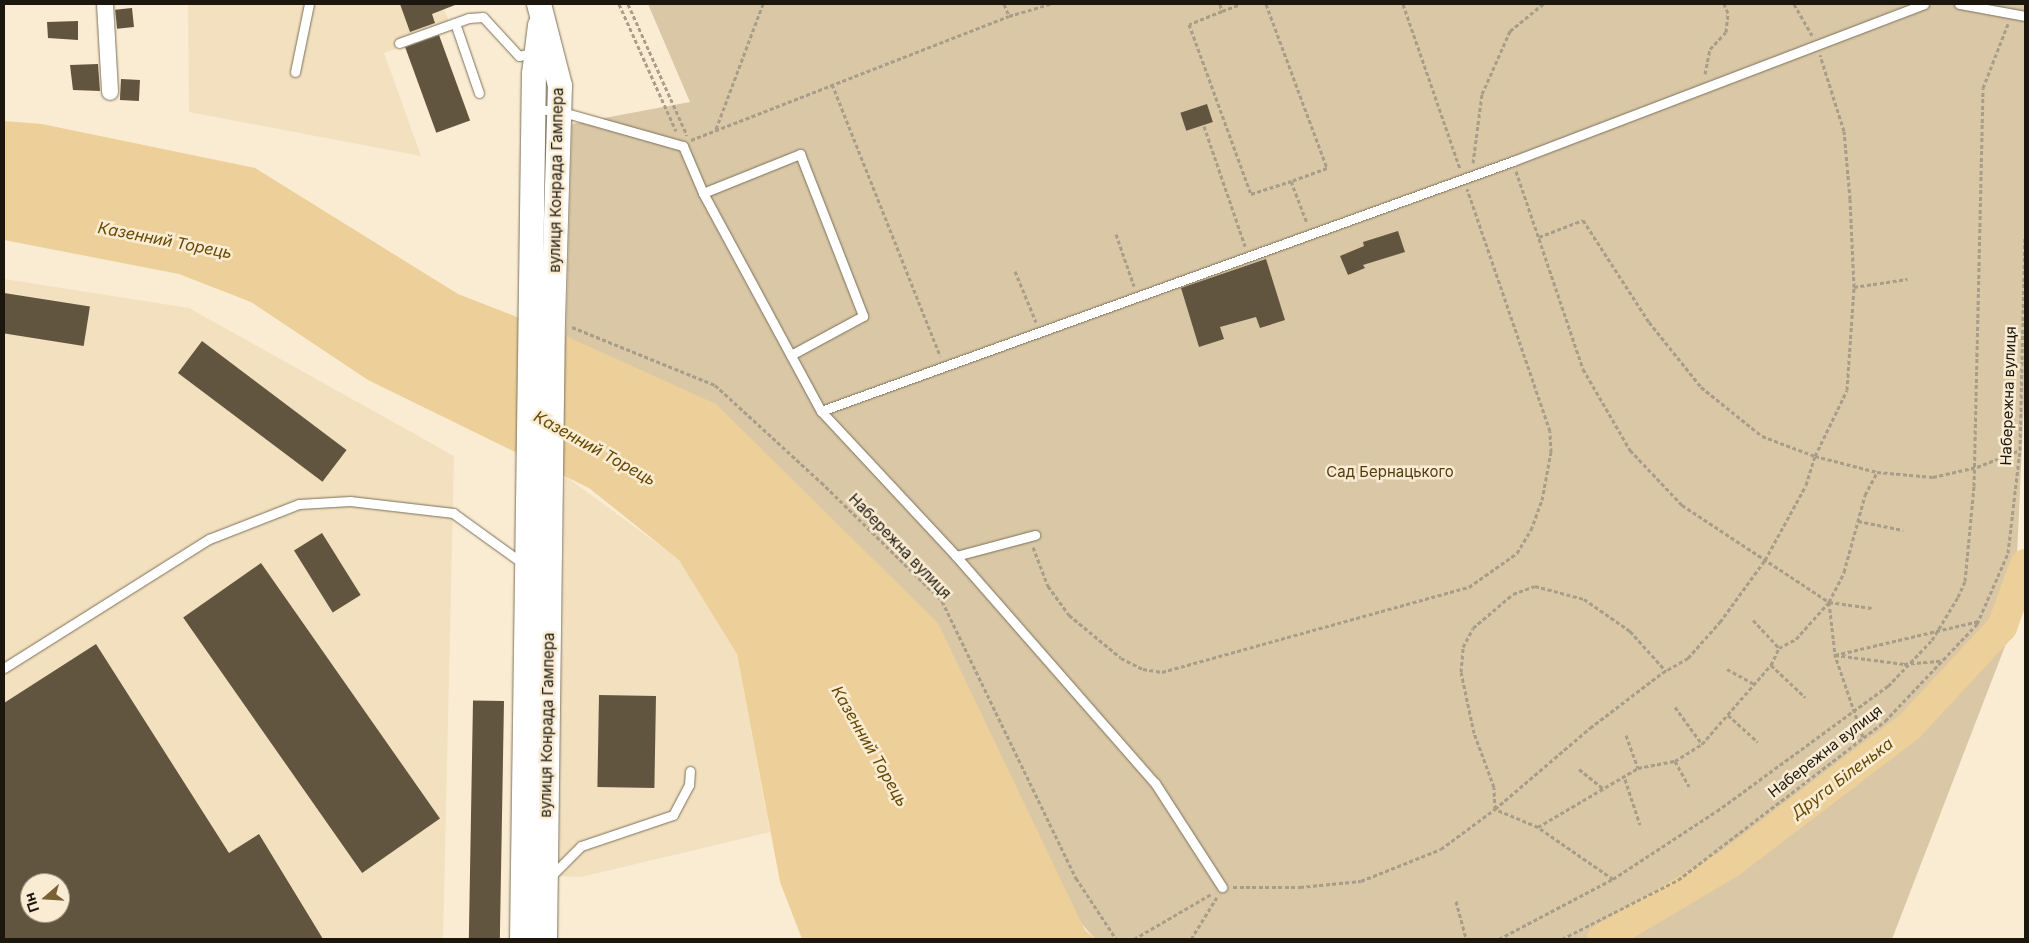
<!DOCTYPE html>
<html>
<head>
<meta charset="utf-8">
<style>
  body { margin:0 }
  #map { position:relative; width:2029px; height:943px; overflow:hidden; background:#faecd2; font-family:Inter,sans-serif }
  div>[style] { position:absolute }
  .built>* { inset:0; background:#f2e0bf }
  .green>* { inset:0; background:#d9c7a6 }
  .water>* { inset:0; background:#eccf99 }
  .river>* { height:30px; margin:-15px; padding:0 15px; transform-origin:15px; border-radius:15px; background:#eccf99 }
  .building>* { inset:0; background:#61553f; transform-origin:0 0 }
  .path>* { height:3px; margin-top:-1.5px; transform-origin:0; background:repeating-linear-gradient(90deg,#a79d89 0 4px,transparent 0 6.5px) }
  .roads { filter:drop-shadow(0 0 1px #7c7059) drop-shadow(0 0 1px #7c7059) }
  .lane>* { height:9px; margin:-4.5px; padding:0 4.5px; transform-origin:4.5px; border-radius:4.5px; background:#fff }
  .street>* { height:16px; margin:-8px; padding:0 8px; transform-origin:8px; border-radius:8px; background:#fff }
  .secondary>* { height:24px; margin:-12px; padding:0 12px; transform-origin:12px; border-radius:12px; background:#fff }
  span { translate:-50% -50%; white-space:nowrap; text-align:center; line-height:1.15; -webkit-text-stroke:5px #faecd2; paint-order:stroke }
  .street-label { font-size:15px; color:#1c170e }
  .park-label { font-size:15px; color:#523d13 }
  .water-label { font-size:16px; color:#654904; font-style:italic }
  .frame { position:absolute; inset:0; border:5px solid #1c170e; pointer-events:none }
  .north { position:absolute; left:20px; top:873px; width:50px; height:50px; box-sizing:border-box; background:#faecd2; border:1px solid #a19784; border-radius:50%; rotate:251deg; font-size:14px; font-weight:700; line-height:20px; text-align:center; color:#1c170e }
  .north::after { content:''; display:block; margin:auto; width:18px; height:22px; background:#7a6132; clip-path:polygon(50% 0,100% 100%,50% 72%,0 100%) }
</style>
</head>
<body>
<div id="map">
  <div class="built">
    <div style="clip-path:polygon(188px 4px,442px 4px,452px 29px,384px 53px,421px 156px,189px 112px)"></div>
    <div style="clip-path:polygon(evenodd,4px 279px,189px 308px,454px 456px,443px 939px,4px 939px,4px 279px,30px 883px,60px 883px,60px 913px,30px 913px,30px 883px)"></div>
    <div style="clip-path:polygon(565px 476px,680px 560px,737px 654px,770px 832px,581px 877px,559px 876px)"></div>
  </div>
  <div class="green">
    <div style="clip-path:polygon(648px 4px,2025px 4px,2025px 379px,2014px 623px,1892px 939px,1095px 939px,566px 336px,572px 124px,690px 102px)"></div>
  </div>
  <div class="water">
    <div style="clip-path:polygon(4px 121px,42px 124px,255px 168px,458px 294px,566px 336px,716px 404px,938px 623px,1085px 930px,1095px 939px,802px 939px,780px 882px,737px 654px,679px 560px,589px 488px,368px 380px,251px 302px,179px 274px,4px 240px)"></div>
  </div>
  <div class="river">
    <div style="left:1602px;top:939px;width:147px;rotate:-30.6deg"></div>
    <div style="left:1729px;top:864px;width:226px;rotate:-37.3deg"></div>
    <div style="left:1909px;top:727px;width:137px;rotate:-47.1deg"></div>
    <div style="left:2002px;top:627px;width:67px;rotate:-69.9deg"></div>
  </div>
  <div class="building">
    <div style="clip-path:polygon(400px 4px,455px 4px,455px 5px,432px 14px,435px 23px,410px 32px)"></div>
    <div style="left:132px;top:8px;width:19px;height:17px;rotate:84deg"></div>
    <div style="clip-path:polygon(78px 21px,78px 40px,48px 38px,47px 22px)"></div>
    <div style="left:439px;top:35px;width:91px;height:36px;rotate:70deg"></div>
    <div style="clip-path:polygon(98px 64px,100px 91px,73px 90px,70px 65px)"></div>
    <div style="left:121px;top:79px;width:19px;height:21px;rotate:3deg"></div>
    <div style="left:1207px;top:104px;width:19px;height:28px;rotate:72deg"></div>
    <div style="clip-path:polygon(1398px 231px,1405px 252px,1363px 265px,1365px 268px,1348px 275px,1340px 256px,1364px 246px,1363px 242px)"></div>
    <div style="clip-path:polygon(1266px 259px,1285px 320px,1260px 328px,1256px 317px,1220px 327px,1224px 339px,1199px 347px,1181px 288px)"></div>
    <div style="left:4px;top:293px;width:87px;height:40px;rotate:9deg"></div>
    <div style="left:202px;top:341px;width:181px;height:40px;rotate:37deg"></div>
    <div style="left:322px;top:533px;width:73px;height:33px;rotate:58deg"></div>
    <div style="left:261px;top:563px;width:312px;height:95px;rotate:55deg"></div>
    <div style="clip-path:polygon(evenodd,96px 644px,229px 853px,259px 834px,323px 939px,4px 939px,4px 703px,96px 644px,30px 883px,60px 883px,60px 913px,30px 913px,30px 883px)"></div>
    <div style="left:599px;top:695px;width:57px;height:92px;rotate:1deg"></div>
    <div style="left:504px;top:701px;width:238px;height:31px;rotate:91deg"></div>
  </div>
  <div class="path">
    <div style="left:619px;top:4px;width:139px;rotate:65.8deg"></div>
    <div style="left:628px;top:4px;width:144px;rotate:65.8deg"></div>
    <div style="left:1004px;top:4px;width:13px;rotate:67deg"></div>
    <div style="left:1220px;top:4px;width:7px;rotate:74deg"></div>
    <div style="left:1222px;top:11px;width:35px;rotate:158deg"></div>
    <div style="left:1189px;top:24px;width:181px;rotate:70deg"></div>
    <div style="left:1251px;top:194px;width:42px;rotate:-18deg"></div>
    <div style="left:1291px;top:181px;width:45px;rotate:69.1deg"></div>
    <div style="left:1266px;top:4px;width:175px;rotate:69.6deg"></div>
    <div style="left:1327px;top:168px;width:38px;rotate:160deg"></div>
    <div style="left:1403px;top:4px;width:175px;rotate:70.9deg"></div>
    <div style="left:1794px;top:4px;width:36px;rotate:60deg"></div>
    <div style="left:1222px;top:11px;width:20px;rotate:-20deg"></div>
    <div style="left:1705px;top:74px;width:25px;rotate:-79deg"></div>
    <div style="left:1710px;top:49px;width:23px;rotate:-47deg"></div>
    <div style="left:1726px;top:32px;width:19px;rotate:-84deg"></div>
    <div style="left:1728px;top:13px;width:10px;rotate:-114deg"></div>
    <div style="left:832px;top:84px;width:293px;rotate:68.3deg"></div>
    <div style="left:1204px;top:126px;width:127px;rotate:71.1deg"></div>
    <div style="left:716px;top:129px;width:134px;rotate:-69.4deg"></div>
    <div style="left:691px;top:140px;width:341px;rotate:-21.3deg"></div>
    <div style="left:1009px;top:16px;width:43px;rotate:-16.3deg"></div>
    <div style="left:1473px;top:163px;width:70px;rotate:-82.6deg"></div>
    <div style="left:1482px;top:94px;width:69px;rotate:-66deg"></div>
    <div style="left:1510px;top:31px;width:43px;rotate:-39.3deg"></div>
    <div style="left:1516px;top:171px;width:209px;rotate:71.3deg"></div>
    <div style="left:1583px;top:369px;width:94px;rotate:59.9deg"></div>
    <div style="left:1630px;top:450px;width:76px;rotate:46.6deg"></div>
    <div style="left:1682px;top:505px;width:176px;rotate:33.4deg"></div>
    <div style="left:1829px;top:602px;width:53px;rotate:83.5deg"></div>
    <div style="left:1835px;top:655px;width:70px;rotate:7.4deg"></div>
    <div style="left:1904px;top:664px;width:36px;rotate:-5deg"></div>
    <div style="left:1116px;top:234px;width:55px;rotate:70.9deg"></div>
    <div style="left:1539px;top:237px;width:47px;rotate:-21.1deg"></div>
    <div style="left:1583px;top:220px;width:121px;rotate:57.1deg"></div>
    <div style="left:1649px;top:322px;width:83px;rotate:51.3deg"></div>
    <div style="left:1701px;top:387px;width:78px;rotate:38.8deg"></div>
    <div style="left:1762px;top:436px;width:57px;rotate:20.7deg"></div>
    <div style="left:1815px;top:456px;width:64px;rotate:14.5deg"></div>
    <div style="left:1877px;top:472px;width:56px;rotate:5.1deg"></div>
    <div style="left:1933px;top:477px;width:45px;rotate:-12.8deg"></div>
    <div style="left:1977px;top:467px;width:46px;rotate:-21.6deg"></div>
    <div style="left:1015px;top:271px;width:55px;rotate:67.6deg"></div>
    <div style="left:1854px;top:287px;width:54px;rotate:-8.6deg"></div>
    <div style="left:572px;top:327px;width:154px;rotate:22.1deg"></div>
    <div style="left:715px;top:385px;width:144px;rotate:42.5deg"></div>
    <div style="left:821px;top:482px;width:170px;rotate:44.5deg"></div>
    <div style="left:942px;top:601px;width:308px;rotate:64.2deg"></div>
    <div style="left:1076px;top:878px;width:73px;rotate:56.7deg"></div>
    <div style="left:1858px;top:521px;width:46px;rotate:11.3deg"></div>
    <div style="left:1033px;top:547px;width:42px;rotate:69deg"></div>
    <div style="left:1048px;top:586px;width:36px;rotate:54deg"></div>
    <div style="left:1069px;top:615px;width:67px;rotate:39.6deg"></div>
    <div style="left:1121px;top:658px;width:25px;rotate:27deg"></div>
    <div style="left:1143px;top:669px;width:19px;rotate:9deg"></div>
    <div style="left:1162px;top:672px;width:319px;rotate:-15.5deg"></div>
    <div style="left:1469px;top:587px;width:59px;rotate:-35.3deg"></div>
    <div style="left:1517px;top:553px;width:27px;rotate:-59deg"></div>
    <div style="left:1531px;top:530px;width:32px;rotate:-70deg"></div>
    <div style="left:1542px;top:500px;width:49px;rotate:-79.4deg"></div>
    <div style="left:1551px;top:452px;width:21px;rotate:-93deg"></div>
    <div style="left:1550px;top:431px;width:256px;rotate:-108.9deg"></div>
    <div style="left:1829px;top:602px;width:43px;rotate:7.9deg"></div>
    <div style="left:1753px;top:620px;width:38px;rotate:47deg"></div>
    <div style="left:1771px;top:665px;width:47px;rotate:43.3deg"></div>
    <div style="left:1727px;top:669px;width:31px;rotate:29deg"></div>
    <div style="left:1675px;top:707px;width:46px;rotate:53.9deg"></div>
    <div style="left:1728px;top:715px;width:40px;rotate:42deg"></div>
    <div style="left:1626px;top:735px;width:35px;rotate:70deg"></div>
    <div style="left:1863px;top:737px;width:87px;rotate:-108.9deg"></div>
    <div style="left:1835px;top:655px;width:148px;rotate:-13.3deg"></div>
    <div style="left:1675px;top:761px;width:29px;rotate:61deg"></div>
    <div style="left:1579px;top:769px;width:33px;rotate:39deg"></div>
    <div style="left:1625px;top:779px;width:48px;rotate:71.9deg"></div>
    <div style="left:1538px;top:827px;width:116px;rotate:-30.5deg"></div>
    <div style="left:1638px;top:768px;width:38px;rotate:-11deg"></div>
    <div style="left:1675px;top:761px;width:32px;rotate:-32deg"></div>
    <div style="left:1702px;top:744px;width:105px;rotate:-48.9deg"></div>
    <div style="left:1771px;top:665px;width:19px;rotate:-65deg"></div>
    <div style="left:1779px;top:648px;width:19px;rotate:-28deg"></div>
    <div style="left:1796px;top:639px;width:50px;rotate:-48.3deg"></div>
    <div style="left:1829px;top:602px;width:34px;rotate:-63deg"></div>
    <div style="left:1844px;top:572px;width:80px;rotate:-74.7deg"></div>
    <div style="left:1865px;top:495px;width:26px;rotate:-62deg"></div>
    <div style="left:1613px;top:879px;width:124px;rotate:-33.2deg"></div>
    <div style="left:1717px;top:811px;width:212px;rotate:-36.2deg"></div>
    <div style="left:1888px;top:686px;width:64px;rotate:-46.3deg"></div>
    <div style="left:1932px;top:640px;width:50px;rotate:-58.8deg"></div>
    <div style="left:1958px;top:597px;width:17px;rotate:-66deg"></div>
    <div style="left:1965px;top:581px;width:95px;rotate:-84.6deg"></div>
    <div style="left:1974px;top:486px;width:398px;rotate:-88.7deg"></div>
    <div style="left:1983px;top:88px;width:69px;rotate:-68.7deg"></div>
    <div style="left:1233px;top:887px;width:67px"></div>
    <div style="left:1300px;top:887px;width:61px;rotate:-5.6deg"></div>
    <div style="left:1361px;top:881px;width:86px;rotate:-21.8deg"></div>
    <div style="left:1441px;top:849px;width:67px;rotate:-36.5deg"></div>
    <div style="left:1495px;top:809px;width:22px;rotate:-93deg"></div>
    <div style="left:1494px;top:787px;width:58px;rotate:-110.3deg"></div>
    <div style="left:1474px;top:733px;width:62px;rotate:-102deg"></div>
    <div style="left:1461px;top:672px;width:25px;rotate:-85deg"></div>
    <div style="left:1463px;top:647px;width:21px;rotate:-62deg"></div>
    <div style="left:1473px;top:628px;width:52px;rotate:-40.4deg"></div>
    <div style="left:1513px;top:594px;width:23px;rotate:-20deg"></div>
    <div style="left:1535px;top:586px;width:51px;rotate:14.9deg"></div>
    <div style="left:1584px;top:599px;width:56px;rotate:34.8deg"></div>
    <div style="left:1630px;top:631px;width:54px;rotate:48deg"></div>
    <div style="left:1456px;top:901px;width:39px;rotate:75deg"></div>
    <div style="left:1134px;top:939px;width:91px;rotate:-30.2deg"></div>
    <div style="left:1191px;top:939px;width:49px;rotate:-58.2deg"></div>
    <div style="left:1499px;top:939px;width:129px;rotate:-27.8deg"></div>
    <div style="left:1613px;top:879px;width:91px;rotate:-145.3deg"></div>
    <div style="left:1538px;top:827px;width:47px;rotate:-157.3deg"></div>
    <div style="left:1495px;top:809px;width:125px;rotate:-40.5deg"></div>
    <div style="left:1590px;top:728px;width:91px;rotate:-37.4deg"></div>
    <div style="left:1662px;top:673px;width:30px;rotate:-30deg"></div>
    <div style="left:1688px;top:658px;width:48px;rotate:-48.4deg"></div>
    <div style="left:1720px;top:622px;width:77px;rotate:-54deg"></div>
    <div style="left:1765px;top:560px;width:85px;rotate:-61.3deg"></div>
    <div style="left:1806px;top:485px;width:30px;rotate:-73deg"></div>
    <div style="left:1815px;top:456px;width:73px;rotate:-64.1deg"></div>
    <div style="left:1847px;top:390px;width:103px;rotate:-86.1deg"></div>
    <div style="left:1854px;top:287px;width:88px;rotate:-92.6deg"></div>
    <div style="left:1850px;top:199px;width:68px;rotate:-95deg"></div>
    <div style="left:1844px;top:131px;width:80px;rotate:-107.5deg"></div>
    <div style="left:1562px;top:939px;width:130px;rotate:-27deg"></div>
    <div style="left:1678px;top:880px;width:261px;rotate:-37.5deg"></div>
    <div style="left:1885px;top:721px;width:134px;rotate:-46.5deg"></div>
    <div style="left:1977px;top:624px;width:77px;rotate:-66.4deg"></div>
    <div style="left:2008px;top:553px;width:104px;rotate:-83.4deg"></div>
    <div style="left:2020px;top:450px;width:214px;rotate:-88.7deg"></div>
  </div>
  <div class="roads">
    <div class="lane">
      <div style="left:1959px;top:4px;width:67px;rotate:10.3deg"></div>
      <div style="left:455px;top:23px;width:74px;rotate:71.1deg"></div>
      <div style="left:399px;top:43px;width:74px;rotate:-19.7deg"></div>
      <div style="left:469px;top:18px;width:14px;rotate:-4deg"></div>
      <div style="left:483px;top:17px;width:53px;rotate:47.3deg"></div>
      <div style="left:519px;top:56px;width:17px;rotate:-13deg"></div>
      <div style="left:295px;top:72px;width:69px;rotate:-78.4deg"></div>
      <div style="left:535px;top:109px;width:24px;rotate:5deg"></div>
      <div style="left:559px;top:111px;width:129px;rotate:15.8deg"></div>
      <div style="left:683px;top:146px;width:51px;rotate:66.9deg"></div>
      <div style="left:703px;top:193px;width:248px;rotate:61.6deg"></div>
      <div style="left:821px;top:411px;width:198px;rotate:47deg"></div>
      <div style="left:956px;top:556px;width:82px;rotate:-14.9deg"></div>
      <div style="left:703px;top:193px;width:105px;rotate:-21.9deg"></div>
      <div style="left:800px;top:154px;width:174px;rotate:68.7deg"></div>
      <div style="left:863px;top:316px;width:82px;rotate:151.6deg"></div>
      <div style="left:821px;top:411px;width:736px;rotate:-19.86deg"></div>
      <div style="left:1513px;top:161px;width:440px;rotate:-20.9deg"></div>
      <div style="left:956px;top:556px;width:302px;rotate:48.8deg"></div>
      <div style="left:1155px;top:783px;width:124px;rotate:57.2deg"></div>
      <div style="left:4px;top:668px;width:242px;rotate:-32.2deg"></div>
      <div style="left:209px;top:539px;width:97px;rotate:-21.3deg"></div>
      <div style="left:299px;top:504px;width:51px;rotate:-3.4deg"></div>
      <div style="left:350px;top:501px;width:104px;rotate:6.6deg"></div>
      <div style="left:453px;top:513px;width:89px;rotate:35.8deg"></div>
      <div style="left:550px;top:877px;width:44px;rotate:-45deg"></div>
      <div style="left:581px;top:846px;width:97px;rotate:-18.6deg"></div>
      <div style="left:673px;top:815px;width:34px;rotate:-62deg"></div>
      <div style="left:689px;top:785px;width:14px;rotate:-86deg"></div>
    </div>
    <div class="street">
      <div style="left:105px;top:4px;width:88px;rotate:86.7deg"></div>
    </div>
    <div class="secondary">
      <div style="left:539px;top:4px;width:85px;rotate:75.6deg"></div>
      <div style="left:560px;top:86px;width:234px;rotate:91.7deg"></div>
      <div style="left:553px;top:320px;width:619px;rotate:90.74deg"></div>
      <div style="left:522px;top:939px;width:865px;rotate:-89.21deg"></div>
      <div style="left:534px;top:74px;width:49px;rotate:-83deg"></div>
    </div>
  </div>
  <div class="street-label">
    <span style="left:556px;top:180px;rotate:-89deg">вулиця Конрада Гампера</span>
    <span style="left:2008px;top:396px;rotate:-88deg">Набережна вулиця</span>
    <span style="left:900px;top:546px;rotate:46deg">Набережна вулиця</span>
    <span style="left:547px;top:725px;rotate:-89deg">вулиця Конрада Гампера</span>
    <span style="left:1825px;top:751px;rotate:-38deg">Набережна вулиця</span>
  </div>
  <div class="park-label">
    <span style="left:1390px;top:472px">Сад Бернацького</span>
  </div>
  <div class="water-label">
    <span style="left:165px;top:240px;rotate:11deg">Казенний Торець</span>
    <span style="left:595px;top:448px;rotate:29deg">Казенний Торець</span>
    <span style="left:870px;top:746px;rotate:60deg">Казенний Торець</span>
    <span style="left:1842px;top:778px;rotate:-37deg">Друга Біленька</span>
  </div>
  <div class="frame"></div>
  <div class="north">Пн</div>
</div>
</body>
</html>
